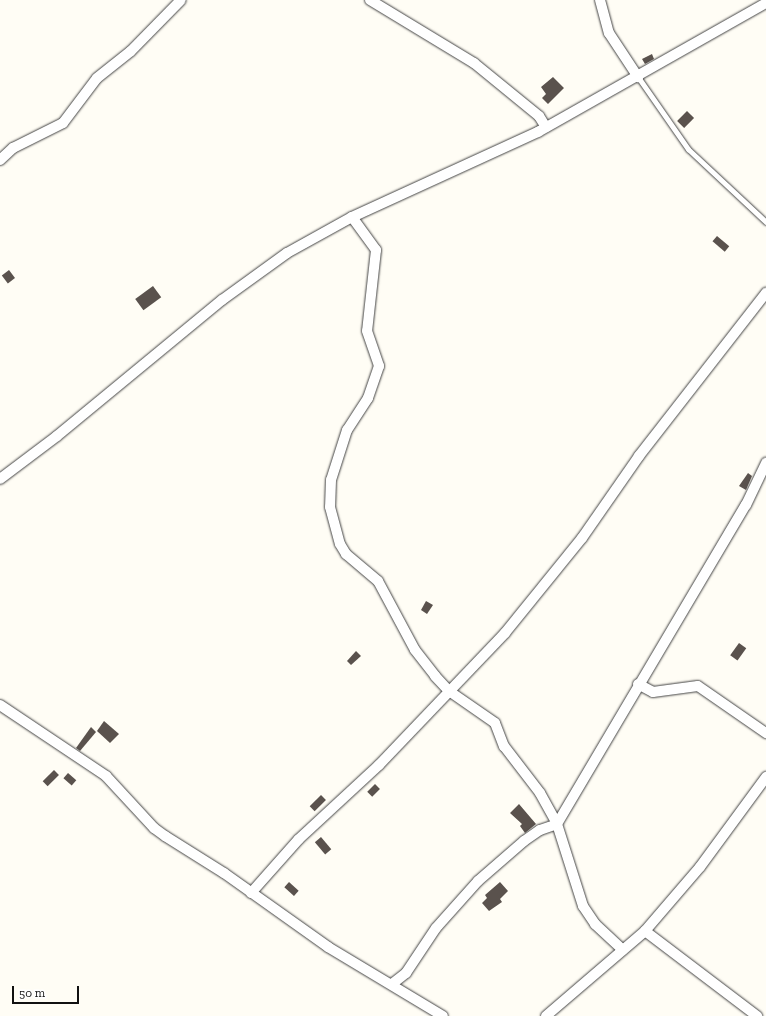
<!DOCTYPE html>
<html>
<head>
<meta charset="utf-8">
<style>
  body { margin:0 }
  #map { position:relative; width:766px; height:1016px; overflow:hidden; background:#fffdf5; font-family:"Zilla Slab",serif }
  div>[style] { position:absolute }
  .building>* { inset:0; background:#5a524d; transform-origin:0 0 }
  .roads { filter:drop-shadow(0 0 1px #444) drop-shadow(0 0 1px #444) }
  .service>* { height:5px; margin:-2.5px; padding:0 2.5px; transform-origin:2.5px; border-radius:2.5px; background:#fff }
  .minor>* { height:10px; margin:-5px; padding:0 5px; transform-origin:5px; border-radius:5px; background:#fff }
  span { translate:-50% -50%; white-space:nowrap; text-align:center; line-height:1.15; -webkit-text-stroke:4px #fff; paint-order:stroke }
  .scale { position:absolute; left:12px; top:986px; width:67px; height:18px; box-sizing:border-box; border:2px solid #111; border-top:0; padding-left:5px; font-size:12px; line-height:14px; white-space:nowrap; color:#111; -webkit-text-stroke:3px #fff; paint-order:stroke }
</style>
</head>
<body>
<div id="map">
  <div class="building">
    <div style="clip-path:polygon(652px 54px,654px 59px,645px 64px,642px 59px)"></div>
    <div style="clip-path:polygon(553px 77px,564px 88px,548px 104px,542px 98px,546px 94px,541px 87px)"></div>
    <div style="left:687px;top:111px;width:10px;height:14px;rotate:45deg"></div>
    <div style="left:717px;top:236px;width:16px;height:7px;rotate:40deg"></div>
    <div style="left:9px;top:270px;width:10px;height:9px;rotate:53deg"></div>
    <div style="left:153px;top:286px;width:14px;height:22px;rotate:54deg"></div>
    <div style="clip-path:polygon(748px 473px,752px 476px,746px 490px,739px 486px)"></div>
    <div style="clip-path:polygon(426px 601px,433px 605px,427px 614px,421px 610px)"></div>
    <div style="left:739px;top:643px;width:9px;height:15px;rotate:36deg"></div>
    <div style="clip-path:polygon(356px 651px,361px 656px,351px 665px,347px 661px)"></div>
    <div style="clip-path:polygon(104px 721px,119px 734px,110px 743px,97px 731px)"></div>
    <div style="clip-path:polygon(91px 727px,96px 732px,80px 751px,76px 748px)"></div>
    <div style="left:54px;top:770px;width:7px;height:16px;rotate:45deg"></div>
    <div style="left:68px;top:773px;width:11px;height:7px;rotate:41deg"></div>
    <div style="left:375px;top:784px;width:7px;height:11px;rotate:45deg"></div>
    <div style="left:321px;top:795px;width:7px;height:16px;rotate:45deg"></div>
    <div style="clip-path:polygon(519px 804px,536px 824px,525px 833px,520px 826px,522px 824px,510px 813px)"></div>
    <div style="left:321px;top:837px;width:16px;height:8px;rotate:50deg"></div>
    <div style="left:289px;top:882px;width:13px;height:7px;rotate:42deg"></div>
    <div style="clip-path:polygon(500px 882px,508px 891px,500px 899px,502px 902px,489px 911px,482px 903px,487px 898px,485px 895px)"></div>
  </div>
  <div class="roads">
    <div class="service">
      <div style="left:638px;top:77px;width:88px;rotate:55.2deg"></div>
      <div style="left:688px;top:149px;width:107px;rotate:43.1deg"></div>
    </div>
    <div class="minor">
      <div style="left:370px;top:0;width:122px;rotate:31.2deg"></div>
      <div style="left:474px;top:63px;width:84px;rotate:39.2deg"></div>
      <div style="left:539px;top:116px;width:13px;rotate:58deg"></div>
      <div style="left:600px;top:0;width:34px;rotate:75deg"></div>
      <div style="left:609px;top:33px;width:53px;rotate:56.6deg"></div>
      <div style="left:0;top:160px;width:18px;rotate:-43deg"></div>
      <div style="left:13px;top:148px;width:56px;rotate:-26.6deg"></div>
      <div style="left:63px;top:123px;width:56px;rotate:-52.9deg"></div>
      <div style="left:97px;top:78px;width:43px;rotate:-38.5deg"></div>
      <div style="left:131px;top:51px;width:71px;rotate:-45.6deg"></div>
      <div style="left:352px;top:217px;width:41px;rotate:54deg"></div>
      <div style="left:376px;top:250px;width:81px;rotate:96.3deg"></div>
      <div style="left:367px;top:331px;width:37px;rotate:71deg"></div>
      <div style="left:379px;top:366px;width:34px;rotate:109deg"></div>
      <div style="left:368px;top:398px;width:38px;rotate:123deg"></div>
      <div style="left:347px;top:430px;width:52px;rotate:107.7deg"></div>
      <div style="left:331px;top:480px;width:27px;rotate:92deg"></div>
      <div style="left:330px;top:507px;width:38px;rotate:75deg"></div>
      <div style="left:340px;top:544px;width:12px;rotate:59deg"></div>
      <div style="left:346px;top:554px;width:42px;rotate:40.2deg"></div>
      <div style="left:378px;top:581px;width:78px;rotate:61.8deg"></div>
      <div style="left:415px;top:650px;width:33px;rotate:52deg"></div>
      <div style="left:435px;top:676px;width:21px;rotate:47deg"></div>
      <div style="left:449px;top:691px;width:56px;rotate:34.8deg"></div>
      <div style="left:495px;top:723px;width:25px;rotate:69deg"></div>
      <div style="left:504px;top:746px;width:59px;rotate:52.5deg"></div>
      <div style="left:540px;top:793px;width:35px;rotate:61deg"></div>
      <div style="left:557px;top:824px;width:86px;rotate:72.4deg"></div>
      <div style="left:583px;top:906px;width:22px;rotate:56deg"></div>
      <div style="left:595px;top:924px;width:38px;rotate:43deg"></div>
      <div style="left:0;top:479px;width:71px;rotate:-37deg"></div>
      <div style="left:57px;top:436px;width:214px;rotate:-39.5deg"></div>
      <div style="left:222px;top:300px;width:80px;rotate:-35.9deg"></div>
      <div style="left:287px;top:253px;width:74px;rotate:-29deg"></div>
      <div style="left:352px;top:217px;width:205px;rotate:-24.6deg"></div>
      <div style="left:538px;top:132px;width:262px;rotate:-29.5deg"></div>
      <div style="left:638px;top:684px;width:17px;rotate:28deg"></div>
      <div style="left:653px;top:692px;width:45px;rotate:-7.6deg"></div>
      <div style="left:698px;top:686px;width:83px;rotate:34.7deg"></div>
      <div style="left:0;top:705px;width:128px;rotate:33.8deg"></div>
      <div style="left:106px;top:776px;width:71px;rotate:47.3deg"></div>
      <div style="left:154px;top:828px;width:14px;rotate:36deg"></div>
      <div style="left:165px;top:836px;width:70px;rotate:32.1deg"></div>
      <div style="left:224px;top:873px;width:128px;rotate:35.4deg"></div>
      <div style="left:328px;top:947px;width:134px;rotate:31deg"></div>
      <div style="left:251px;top:893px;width:72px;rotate:-48.4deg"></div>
      <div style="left:299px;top:839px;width:109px;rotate:-42.8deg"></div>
      <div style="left:379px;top:765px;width:182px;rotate:-46.3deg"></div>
      <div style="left:505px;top:633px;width:122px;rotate:-51deg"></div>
      <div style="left:582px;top:538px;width:100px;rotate:-55.2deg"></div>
      <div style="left:639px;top:456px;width:207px;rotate:-52.1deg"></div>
      <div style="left:645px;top:931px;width:141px;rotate:37.2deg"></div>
      <div style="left:392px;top:984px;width:18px;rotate:-38deg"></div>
      <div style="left:406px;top:973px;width:54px;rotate:-56.3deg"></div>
      <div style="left:436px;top:928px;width:63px;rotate:-48.2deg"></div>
      <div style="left:478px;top:881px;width:61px;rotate:-41deg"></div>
      <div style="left:524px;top:841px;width:19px;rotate:-35deg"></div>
      <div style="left:540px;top:830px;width:18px;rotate:-19deg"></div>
      <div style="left:557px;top:824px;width:371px;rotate:-59.4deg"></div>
      <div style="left:746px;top:505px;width:47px;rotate:-64.5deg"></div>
      <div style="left:546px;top:1016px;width:130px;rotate:-40.6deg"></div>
      <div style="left:645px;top:931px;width:84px;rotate:-49.3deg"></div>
      <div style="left:700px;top:867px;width:112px;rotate:-53.7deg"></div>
    </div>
  </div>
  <div class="scale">50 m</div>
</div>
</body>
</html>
